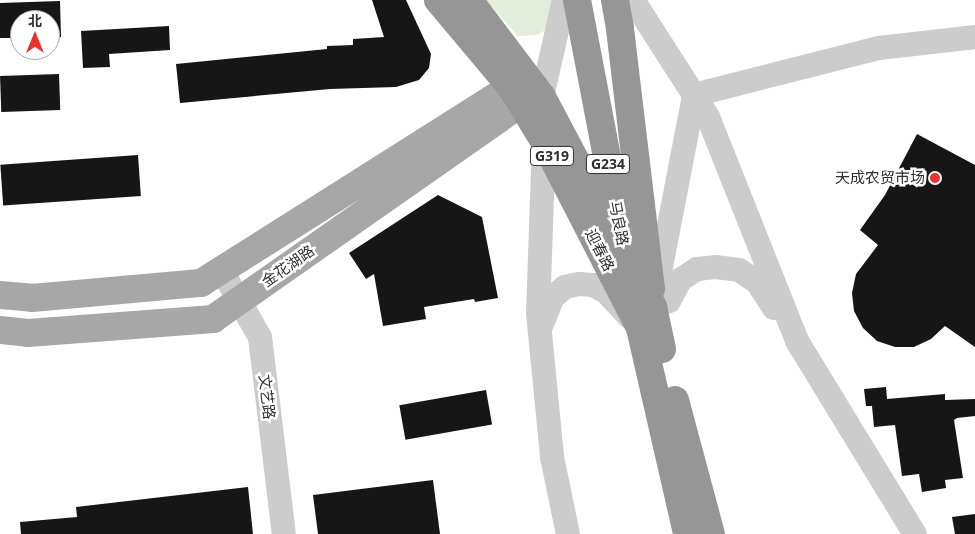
<!DOCTYPE html>
<html>
<head>
<meta charset="utf-8">
<style>
  body { margin:0 }
  #map { position:relative; width:975px; height:534px; overflow:hidden; background:#fff; font-family:"Open Sans","Noto Sans SC",sans-serif }
  div>[style] { position:absolute }
  .green>* { inset:0; background:#e3eddc }
  .building>* { inset:0; background:#161616; transform-origin:0 0 }
  .minor>* { height:24px; margin:-12px; padding:0 12px; transform-origin:12px; border-radius:12px; background:#ccc }
  .major>* { height:28px; margin:-14px; padding:0 14px; transform-origin:14px; border-radius:14px; background:#a7a7a7 }
  .highway>* { height:28px; margin:-14px; padding:0 14px; transform-origin:14px; border-radius:14px; background:#969696 }
  .dots>* { width:14px; height:14px; translate:-50% -50%; box-sizing:border-box; border:2px solid #fff; border-radius:50% }
  span { translate:-50% -50%; white-space:nowrap; text-align:center; line-height:1.15; -webkit-text-stroke:5px #fff; paint-order:stroke }
  .shield-label span { padding:1px 4px; background:#fff; border:1px solid; border-radius:4px; -webkit-text-stroke-width:0 }
  .shield-label { font-size:14px; color:#2f2f2f; font-weight:700 }
  .poi-label { font-size:15px; color:#2f2f2f }
  .right { translate:-100% -50%; text-align:right }
  .street-label { font-size:15px; color:#2f2f2f }
  .north { position:absolute; left:10px; top:10px; width:50px; height:50px; box-sizing:border-box; background:#fff; border:1px solid #acacac; border-radius:50%; rotate:0deg; font-size:14px; font-weight:700; line-height:20px; text-align:center; color:#2f2f2f }
  .north::after { content:''; display:block; margin:auto; width:18px; height:22px; background:#ed3029; clip-path:polygon(50% 0,100% 100%,50% 72%,0 100%) }
</style>
</head>
<body>
<div id="map">
  <div class="green">
    <div style="clip-path:polygon(486px 0,554px 0,547px 29px,537px 35px,518px 36px)"></div>
  </div>
  <div class="building">
    <div style="clip-path:polygon(372px 0,406px 0,431px 54px,429px 68px,419px 80px,396px 87px,330px 89px,180px 103px,176px 64px,327px 49px,327px 46px,353px 45px,353px 39px,384px 37px)"></div>
    <div style="clip-path:polygon(60px 1px,61px 37px,50px 37px,50px 20px,20px 20px,20px 38px,0 38px,0 3px)"></div>
    <div style="clip-path:polygon(169px 26px,170px 50px,109px 54px,110px 67px,83px 68px,81px 31px)"></div>
    <div style="left:59px;top:74px;width:36px;height:59px;rotate:88deg"></div>
    <div style="clip-path:polygon(917px 134px,975px 165px,975px 347px,945px 326px,931px 339px,914px 347px,895px 347px,877px 341px,863px 328px,854px 311px,852px 293px,856px 274px,878px 245px,860px 230px,885px 195px)"></div>
    <div style="left:138px;top:155px;width:41px;height:138px;rotate:86deg"></div>
    <div style="clip-path:polygon(438px 195px,482px 217px,498px 298px,475px 302px,474px 299px,424px 307px,426px 319px,383px 326px,374px 274px,366px 279px,349px 253px)"></div>
    <div style="clip-path:polygon(886px 387px,887px 399px,945px 394px,945px 400px,975px 399px,975px 416px,957px 418px,954px 420px,963px 478px,945px 480px,946px 488px,922px 492px,919px 474px,902px 476px,895px 425px,874px 427px,872px 406px,866px 406px,864px 389px)"></div>
    <div style="left:486px;top:390px;width:35px;height:88px;rotate:80deg"></div>
    <div style="clip-path:polygon(433px 480px,440px 534px,318px 534px,313px 495px)"></div>
    <div style="clip-path:polygon(248px 487px,253px 534px,21px 534px,20px 522px,77px 517px,76px 507px)"></div>
    <div style="clip-path:polygon(975px 514px,975px 534px,955px 534px,952px 517px)"></div>
  </div>
  <div class="minor">
    <div style="left:564px;top:0;width:99px;rotate:102.8deg"></div>
    <div style="left:542px;top:97px;width:44px;rotate:87.4deg"></div>
    <div style="left:544px;top:141px;width:172px;rotate:92deg"></div>
    <div style="left:538px;top:313px;width:145px;rotate:84.4deg"></div>
    <div style="left:552px;top:457px;width:79px;rotate:78.3deg"></div>
    <div style="left:633px;top:0;width:139px;rotate:57.3deg"></div>
    <div style="left:708px;top:117px;width:241px;rotate:68.3deg"></div>
    <div style="left:797px;top:341px;width:226px;rotate:58.6deg"></div>
    <div style="left:221px;top:269px;width:78px;rotate:60.2deg"></div>
    <div style="left:260px;top:337px;width:198px;rotate:83.1deg"></div>
    <div style="left:656px;top:293px;width:202px;rotate:-79.1deg"></div>
    <div style="left:694px;top:95px;width:191px;rotate:-14.3deg"></div>
    <div style="left:879px;top:48px;width:97px;rotate:-6.5deg"></div>
    <div style="left:653px;top:307px;width:17px;rotate:-21deg"></div>
    <div style="left:669px;top:301px;width:24px;rotate:-62deg"></div>
    <div style="left:680px;top:280px;width:20px;rotate:-33deg"></div>
    <div style="left:697px;top:269px;width:18px;rotate:-6deg"></div>
    <div style="left:715px;top:267px;width:24px;rotate:7deg"></div>
    <div style="left:739px;top:270px;width:22px;rotate:34deg"></div>
    <div style="left:757px;top:282px;width:31px;rotate:57deg"></div>
    <div style="left:542px;top:324px;width:29px;rotate:-68deg"></div>
    <div style="left:553px;top:297px;width:16px;rotate:-40deg"></div>
    <div style="left:565px;top:287px;width:14px;rotate:-12deg"></div>
    <div style="left:579px;top:284px;width:14px;rotate:4deg"></div>
    <div style="left:593px;top:285px;width:15px;rotate:28deg"></div>
    <div style="left:606px;top:292px;width:34px;rotate:47deg"></div>
  </div>
  <div class="major">
    <div style="left:0;top:295px;width:32px;rotate:5deg"></div>
    <div style="left:32px;top:298px;width:170px;rotate:-5.1deg"></div>
    <div style="left:201px;top:283px;width:367px;rotate:-32.3deg"></div>
    <div style="left:511px;top:87px;width:23px;rotate:18deg"></div>
    <div style="left:0;top:330px;width:28px;rotate:6deg"></div>
    <div style="left:28px;top:333px;width:186px;rotate:-4.3deg"></div>
    <div style="left:213px;top:319px;width:376px;rotate:-35deg"></div>
    <div style="left:521px;top:103px;width:22px;rotate:-16deg"></div>
  </div>
  <div class="highway">
    <div style="left:438px;top:0;width:114px;rotate:50deg"></div>
    <div style="left:511px;top:87px;width:19px;rotate:58deg"></div>
    <div style="left:521px;top:103px;width:44px;rotate:58.8deg"></div>
    <div style="left:544px;top:141px;width:210px;rotate:62.8deg"></div>
    <div style="left:640px;top:328px;width:211px;rotate:77.1deg"></div>
    <div style="left:469px;top:0;width:121px;rotate:53deg"></div>
    <div style="left:542px;top:97px;width:238px;rotate:62.1deg"></div>
    <div style="left:653px;top:307px;width:43px;rotate:77.9deg"></div>
    <div style="left:577px;top:0;width:230px;rotate:79.2deg"></div>
    <div style="left:615px;top:0;width:29px;rotate:80deg"></div>
    <div style="left:620px;top:29px;width:262px;rotate:83.2deg"></div>
    <div style="left:675px;top:400px;width:139px;rotate:75deg"></div>
  </div>
  <div class="dots">
    <div style="left:935px;top:178px;background:#ed3029"></div>
  </div>
  <div class="shield-label">
    <span style="left:552px;top:156px">G319</span>
    <span style="left:608px;top:164px">G234</span>
  </div>
  <div class="poi-label">
    <span class="right" style="left:925px;top:178px">天成农贸市场</span>
  </div>
  <div class="street-label">
    <span style="left:619px;top:223px;rotate:79deg">马良路</span>
    <span style="left:600px;top:250px;rotate:63deg">迎春路</span>
    <span style="left:288px;top:266px;rotate:-35deg">金花湖路</span>
    <span style="left:267px;top:397px;rotate:83deg">文艺路</span>
  </div>
  <div class="north">北</div>
</div>
</body>
</html>
